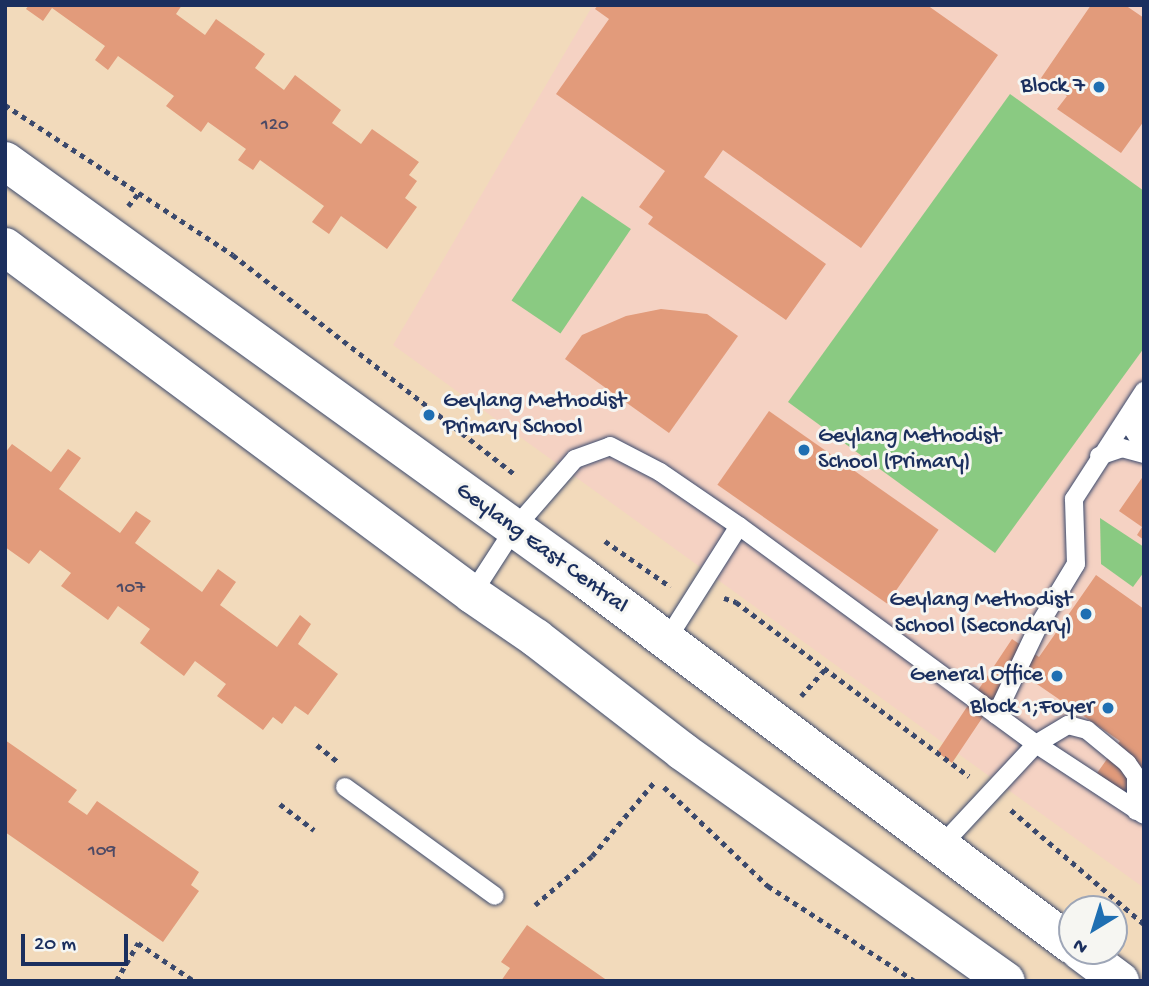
<!DOCTYPE html>
<html>
<head>
<meta charset="utf-8">
<style>
  body { margin:0 }
  #map { position:relative; width:1149px; height:986px; overflow:hidden; background:#f2dabb; font-family:"Gochi Hand",sans-serif }
  div>[style] { position:absolute }
  .built>* { inset:0; background:#f5d2c3 }
  .green>* { inset:0; background:#8aca82; transform-origin:0 0 }
  .building>* { inset:0; background:#e29b7b; transform-origin:0 0 }
  .path>* { height:4.5px; margin-top:-2.25px; transform-origin:0; background:repeating-linear-gradient(90deg,#3b496c 0 5px,transparent 0 10px) }
  .roads { filter:drop-shadow(0 0 2px #3b496c) drop-shadow(0 0 2px #3b496c) }
  .lane>* { height:18px; margin:-9px; padding:0 9px; transform-origin:9px; border-radius:9px; background:#fff }
  .secondary>* { height:38px; margin:-19px; padding:0 19px; transform-origin:19px; border-radius:19px; background:#fff }
  .dots>* { width:19px; height:19px; translate:-50% -50%; box-sizing:border-box; border:4px solid #f6f6f2; border-radius:50% }
  span { translate:-50% -50%; white-space:nowrap; text-align:center; line-height:1.15; -webkit-text-stroke:6px #f6f6f2; paint-order:stroke }
  .number-label { font-size:19px; color:#4d4a65 }
  .number-label span { -webkit-text-stroke-width:0 }
  .poi-label { font-size:23px; color:#1b2f5e }
  .right { translate:-100% -50%; text-align:right }
  .left { translate:0 -50%; text-align:left }
  .street-label { font-size:23px; color:#1b2f5e }
  .frame { position:absolute; inset:0; border:7px solid #1b2f5e; pointer-events:none }
  .north { position:absolute; left:1058px; top:895px; width:70px; height:70px; box-sizing:border-box; background:#f6f6f2; border:2px solid #9ea6b7; border-radius:50%; rotate:218deg; font-size:19px; font-weight:700; line-height:28px; text-align:center; color:#1b2f5e }
  .north::after { content:''; display:block; margin:auto; width:24px; height:32px; background:#1f6fb2; clip-path:polygon(50% 0,100% 100%,50% 72%,0 100%) }
  .scale { position:absolute; left:21px; top:934px; width:107px; height:32px; box-sizing:border-box; border:4px solid #1b2f5e; border-top:0; padding-left:9px; font-size:21px; line-height:24px; white-space:nowrap; color:#1b2f5e; -webkit-text-stroke:5px #f6f6f2; paint-order:stroke }
</style>
</head>
<body>
<div id="map">
  <div class="built">
    <div style="clip-path:polygon(593px 5px,1144px 5px,1144px 888px,393px 345px)"></div>
  </div>
  <div class="green">
    <div style="clip-path:polygon(1010px 94px,1144px 191px,1144px 348px,995px 553px,788px 402px)"></div>
    <div style="left:582px;top:196px;width:59px;height:126px;rotate:34deg"></div>
    <div style="clip-path:polygon(1100px 518px,1144px 547px,1144px 572px,1133px 587px,1101px 564px)"></div>
  </div>
  <div class="building">
    <div style="clip-path:polygon(29px 5px,182px 5px,176px 14px,205px 35px,216px 19px,265px 54px,255px 68px,284px 90px,295px 75px,341px 110px,332px 123px,361px 144px,372px 129px,419px 162px,409px 175px,417px 181px,405px 198px,417px 207px,387px 249px,341px 216px,329px 234px,312px 222px,324px 206px,260px 160px,253px 170px,238px 160px,246px 149px,208px 122px,201px 132px,166px 106px,174px 96px,118px 56px,108px 70px,95px 60px,105px 46px,52px 8px,43px 21px,26px 9px)"></div>
    <div style="clip-path:polygon(598px 5px,927px 5px,998px 55px,861px 248px,723px 150px,704px 177px,826px 264px,786px 320px,648px 224px,653px 217px,639px 207px,665px 171px,556px 94px,609px 19px,595px 9px)"></div>
    <div style="clip-path:polygon(1091px 5px,1125px 5px,1144px 18px,1144px 121px,1121px 153px,1057px 109px,1067px 96px,1041px 78px)"></div>
    <div style="clip-path:polygon(661px 309px,707px 314px,738px 336px,669px 433px,565px 359px,582px 335px,626px 316px)"></div>
    <div style="left:769px;top:411px;width:207px;height:90px;rotate:35deg"></div>
    <div style="clip-path:polygon(12px 444px,51px 472px,68px 449px,81px 458px,59px 489px,120px 533px,136px 511px,151px 521px,135px 543px,202px 592px,218px 569px,236px 582px,220px 605px,277px 647px,300px 615px,311px 624px,298px 644px,338px 674px,308px 715px,295px 706px,282px 724px,273px 717px,263px 730px,217px 696px,226px 684px,195px 661px,184px 676px,140px 643px,150px 629px,118px 606px,108px 620px,61px 586px,71px 573px,40px 550px,29px 564px,5px 547px,5px 453px)"></div>
    <div style="clip-path:polygon(1144px 475px,1144px 540px,1137px 535px,1142px 527px,1119px 511px)"></div>
    <div style="clip-path:polygon(1096px 575px,1144px 609px,1144px 813px,1092px 780px,1120px 741px,1015px 669px,952px 763px,937px 752px,1012px 639px,1039px 657px)"></div>
    <div style="clip-path:polygon(5px 740px,77px 790px,68px 802px,87px 815px,97px 801px,199px 872px,191px 885px,199px 891px,163px 942px,5px 832px)"></div>
    <div style="clip-path:polygon(527px 925px,608px 981px,501px 981px,510px 968px,501px 962px)"></div>
  </div>
  <div class="path">
    <div style="left:5px;top:105px;width:273px;rotate:33.3deg"></div>
    <div style="left:233px;top:255px;width:358px;rotate:37.9deg"></div>
    <div style="left:128px;top:206px;width:17px;rotate:-50deg"></div>
    <div style="left:605px;top:541px;width:80px;rotate:34.9deg"></div>
    <div style="left:724px;top:598px;width:13px;rotate:18deg"></div>
    <div style="left:736px;top:602px;width:291px;rotate:36.8deg"></div>
    <div style="left:801px;top:696px;width:38px;rotate:-48deg"></div>
    <div style="left:317px;top:745px;width:28px;rotate:39deg"></div>
    <div style="left:664px;top:787px;width:144px;rotate:43.6deg"></div>
    <div style="left:768px;top:886px;width:175px;rotate:32.9deg"></div>
    <div style="left:280px;top:804px;width:43px;rotate:37.4deg"></div>
    <div style="left:1011px;top:810px;width:175px;rotate:40.6deg"></div>
    <div style="left:535px;top:905px;width:75px;rotate:-40.7deg"></div>
    <div style="left:592px;top:856px;width:99px;rotate:-49.9deg"></div>
    <div style="left:116px;top:981px;width:44px;rotate:-59.9deg"></div>
    <div style="left:138px;top:943px;width:68px;rotate:34.2deg"></div>
  </div>
  <div class="roads">
    <div class="lane">
      <div style="left:1137px;top:405px;width:15px;rotate:106deg"></div>
      <div style="left:1133px;top:419px;width:12px;rotate:85deg"></div>
      <div style="left:1134px;top:431px;width:19px;rotate:58deg"></div>
      <div style="left:1099px;top:456px;width:24px;rotate:-19deg"></div>
      <div style="left:1122px;top:448px;width:23px;rotate:15deg"></div>
      <div style="left:472px;top:594px;width:77px;rotate:-57.1deg"></div>
      <div style="left:514px;top:529px;width:93px;rotate:-48.9deg"></div>
      <div style="left:575px;top:459px;width:37px;rotate:-20deg"></div>
      <div style="left:610px;top:446px;width:56px;rotate:27.5deg"></div>
      <div style="left:660px;top:472px;width:96px;rotate:34.4deg"></div>
      <div style="left:739px;top:526px;width:368px;rotate:36.3deg"></div>
      <div style="left:1036px;top:744px;width:129px;rotate:33.3deg"></div>
      <div style="left:666px;top:641px;width:136px;rotate:-57.6deg"></div>
      <div style="left:996px;top:715px;width:100px;rotate:-64.5deg"></div>
      <div style="left:1039px;top:625px;width:71px;rotate:-58.8deg"></div>
      <div style="left:1076px;top:564px;width:65px;rotate:-91.8deg"></div>
      <div style="left:1074px;top:499px;width:129px;rotate:-57.1deg"></div>
      <div style="left:345px;top:787px;width:185px;rotate:36deg"></div>
      <div style="left:940px;top:847px;width:141px;rotate:-47deg"></div>
      <div style="left:1036px;top:744px;width:37px;rotate:-31deg"></div>
      <div style="left:1068px;top:725px;width:20px;rotate:15deg"></div>
      <div style="left:1087px;top:730px;width:52px;rotate:39.5deg"></div>
      <div style="left:1127px;top:763px;width:16px;rotate:55deg"></div>
      <div style="left:1136px;top:776px;width:35px;rotate:90deg"></div>
    </div>
    <div class="secondary">
      <div style="left:5px;top:161px;width:710px;rotate:35.77deg"></div>
      <div style="left:581px;top:576px;width:614px;rotate:36.93deg"></div>
      <div style="left:5px;top:247px;width:582px;rotate:36.61deg"></div>
      <div style="left:472px;top:594px;width:78px;rotate:34.5deg"></div>
      <div style="left:536px;top:638px;width:185px;rotate:37.7deg"></div>
      <div style="left:682px;top:751px;width:397px;rotate:35.4deg"></div>
      <div style="left:1080px;top:951px;width:50px;rotate:36.9deg"></div>
    </div>
  </div>
  <div class="dots">
    <div style="left:1099px;top:87px;background:#1f6fb2"></div>
    <div style="left:429px;top:415px;background:#1f6fb2"></div>
    <div style="left:804px;top:450px;background:#1f6fb2"></div>
    <div style="left:1086px;top:614px;background:#1f6fb2"></div>
    <div style="left:1057px;top:676px;background:#1f6fb2"></div>
    <div style="left:1108px;top:708px;background:#1f6fb2"></div>
  </div>
  <div class="number-label">
    <span style="left:275px;top:126px">120</span>
    <span style="left:131px;top:589px">107</span>
    <span style="left:102px;top:852px">109</span>
  </div>
  <div class="poi-label">
    <span class="right" style="left:1085px;top:87px">Block 7</span>
    <span class="left" style="left:443px;top:415px">Geylang Methodist<br>Primary School</span>
    <span class="left" style="left:818px;top:450px">Geylang Methodist<br>School (Primary)</span>
    <span class="right" style="left:1072px;top:614px">Geylang Methodist<br>School (Secondary)</span>
    <span class="right" style="left:1043px;top:676px">General Office</span>
    <span class="right" style="left:1094px;top:708px">Block 1;Foyer</span>
  </div>
  <div class="street-label">
    <span style="left:541px;top:549px;rotate:36deg">Geylang East Central</span>
  </div>
  <div class="frame"></div>
  <div class="north">N</div>
  <div class="scale">20 m</div>
</div>
</body>
</html>
